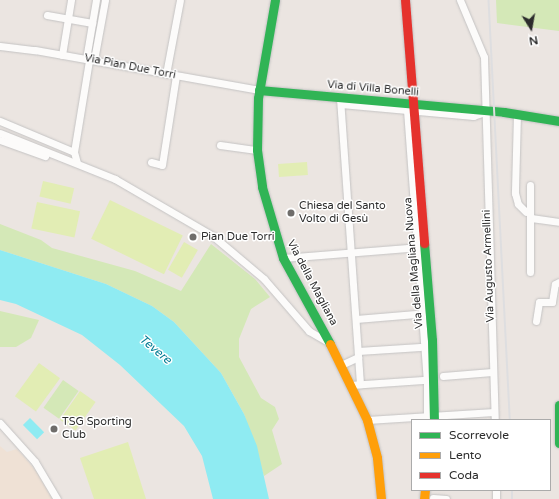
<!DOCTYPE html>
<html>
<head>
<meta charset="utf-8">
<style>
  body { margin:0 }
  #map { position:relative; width:559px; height:499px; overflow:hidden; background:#ebe5e1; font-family:"Varela Round",sans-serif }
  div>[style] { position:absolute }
  .education>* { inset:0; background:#efe1d5 }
  .green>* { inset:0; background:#d4e8b7; transform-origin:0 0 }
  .pitch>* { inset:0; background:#e2edb4; transform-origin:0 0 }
  .water>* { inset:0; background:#8febf2; transform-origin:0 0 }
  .roads { filter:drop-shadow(0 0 1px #c4c3c3) drop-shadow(0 0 1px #c4c3c3) }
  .street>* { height:7px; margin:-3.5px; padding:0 3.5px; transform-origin:3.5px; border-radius:3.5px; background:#fcfbfa }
  .fast>* { height:9px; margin:-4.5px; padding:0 4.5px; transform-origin:4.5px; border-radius:4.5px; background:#30b455 }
  .slow>* { height:9px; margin:-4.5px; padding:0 4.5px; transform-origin:4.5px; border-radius:4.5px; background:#ff9f0a }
  .jam>* { height:9px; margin:-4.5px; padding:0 4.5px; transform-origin:4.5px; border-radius:4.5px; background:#e5322d }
  .rail>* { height:1.5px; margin:-0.75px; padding:0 0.75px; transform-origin:0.75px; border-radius:0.75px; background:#dedee0 }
  .dots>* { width:11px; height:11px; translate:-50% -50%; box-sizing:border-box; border:2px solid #fff; border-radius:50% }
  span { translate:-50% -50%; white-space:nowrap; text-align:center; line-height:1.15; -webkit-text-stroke:3px #fff; paint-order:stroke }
  .street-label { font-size:11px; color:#2c2c2c }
  .poi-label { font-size:11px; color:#2c2c2c }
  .left { translate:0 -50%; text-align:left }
  .water-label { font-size:12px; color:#037d95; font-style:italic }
  .legend { position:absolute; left:411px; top:419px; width:140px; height:72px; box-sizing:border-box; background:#fff; border:1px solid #ababab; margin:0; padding:5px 7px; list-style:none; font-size:12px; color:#2c2c2c }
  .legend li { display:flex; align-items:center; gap:8px; height:20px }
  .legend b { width:20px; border:1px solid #ababab }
  .north { position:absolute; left:511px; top:8px; width:40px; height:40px; -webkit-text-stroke:3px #fff; paint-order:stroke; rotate:169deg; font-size:11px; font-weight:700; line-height:16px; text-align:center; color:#2c2c2c }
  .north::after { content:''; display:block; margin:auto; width:14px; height:18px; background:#2c2c2c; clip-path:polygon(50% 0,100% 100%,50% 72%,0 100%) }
</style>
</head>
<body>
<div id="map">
  <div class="education">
    <div style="clip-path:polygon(0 446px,7px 452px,17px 449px,37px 472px,52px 499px,0 499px)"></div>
  </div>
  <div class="green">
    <div style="clip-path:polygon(496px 0,559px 0,559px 31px,497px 23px)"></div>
    <div style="clip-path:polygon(0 224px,41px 240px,52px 248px,135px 271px,181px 291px,211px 244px,255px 279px,270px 297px,251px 309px,239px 339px,239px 357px,261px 398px,275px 407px,279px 419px,272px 430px,282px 464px,264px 476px,244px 414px,221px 373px,174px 322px,152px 306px,106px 284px,0 250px)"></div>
    <div style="clip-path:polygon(0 311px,39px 320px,31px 338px,16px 347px,0 347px)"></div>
    <div style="left:63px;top:380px;width:19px;height:34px;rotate:35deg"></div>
  </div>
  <div class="pitch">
    <div style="left:307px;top:162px;width:13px;height:29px;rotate:86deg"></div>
    <div style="left:43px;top:181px;width:32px;height:16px;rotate:13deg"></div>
    <div style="left:110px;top:200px;width:81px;height:43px;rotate:26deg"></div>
    <div style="left:37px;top:202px;width:44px;height:27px;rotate:12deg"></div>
    <div style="left:184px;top:242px;width:16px;height:32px;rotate:30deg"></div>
    <div style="left:39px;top:363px;width:26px;height:41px;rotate:36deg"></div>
    <div style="left:80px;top:391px;width:19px;height:35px;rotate:35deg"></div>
    <div style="clip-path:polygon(128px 442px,146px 499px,94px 499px,80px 458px)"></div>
  </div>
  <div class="water">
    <div style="clip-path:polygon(0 250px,106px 284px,152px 306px,174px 322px,221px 373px,244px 414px,257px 446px,269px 499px,213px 499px,202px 456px,184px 426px,120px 365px,82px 335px,16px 304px,0 300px)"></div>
    <div style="left:30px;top:418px;width:20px;height:10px;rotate:45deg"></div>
  </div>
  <div class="roads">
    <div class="street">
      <div style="left:460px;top:0;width:62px;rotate:67.2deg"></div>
      <div style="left:484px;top:57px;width:363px;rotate:88.3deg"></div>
      <div style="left:47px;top:15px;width:46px;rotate:10.1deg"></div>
      <div style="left:0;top:46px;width:35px;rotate:7deg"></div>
      <div style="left:35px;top:50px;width:228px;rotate:10.1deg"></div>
      <div style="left:62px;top:55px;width:56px;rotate:-80.7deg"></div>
      <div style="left:86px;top:59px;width:60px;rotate:-80.4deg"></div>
      <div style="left:94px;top:60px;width:61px;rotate:-79.6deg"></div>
      <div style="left:166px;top:74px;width:75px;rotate:-79.3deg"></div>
      <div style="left:340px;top:98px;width:287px;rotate:86deg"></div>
      <div style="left:341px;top:104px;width:133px;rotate:5.2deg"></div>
      <div style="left:473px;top:116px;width:13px;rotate:-18deg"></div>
      <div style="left:414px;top:104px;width:9px;rotate:139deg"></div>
      <div style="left:407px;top:110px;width:271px;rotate:85.8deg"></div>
      <div style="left:427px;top:380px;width:36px;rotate:90deg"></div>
      <div style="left:517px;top:114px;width:79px;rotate:91.5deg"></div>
      <div style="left:515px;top:193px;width:11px;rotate:75deg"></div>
      <div style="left:518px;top:204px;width:11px;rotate:45deg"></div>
      <div style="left:0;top:121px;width:80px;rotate:22.7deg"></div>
      <div style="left:0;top:133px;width:124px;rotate:21.8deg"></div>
      <div style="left:115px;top:179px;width:113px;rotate:30.2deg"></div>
      <div style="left:213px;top:236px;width:67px;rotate:40.1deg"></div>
      <div style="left:264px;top:279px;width:69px;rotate:49.1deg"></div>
      <div style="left:309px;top:331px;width:24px;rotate:30deg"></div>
      <div style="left:0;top:140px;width:48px;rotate:19.6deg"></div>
      <div style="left:220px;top:145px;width:37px;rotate:8deg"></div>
      <div style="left:151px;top:162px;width:11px;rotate:15deg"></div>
      <div style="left:162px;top:165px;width:90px;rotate:-81.1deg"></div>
      <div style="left:77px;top:163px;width:11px;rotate:-105deg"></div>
      <div style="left:74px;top:152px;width:93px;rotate:-80.7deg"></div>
      <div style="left:530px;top:185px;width:87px;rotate:90deg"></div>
      <div style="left:530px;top:215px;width:3px;rotate:72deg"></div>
      <div style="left:531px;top:218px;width:28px;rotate:8deg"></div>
      <div style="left:283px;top:258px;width:125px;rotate:-4.6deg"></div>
      <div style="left:408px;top:248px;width:12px;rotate:-14deg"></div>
      <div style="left:356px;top:319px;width:60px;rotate:-4.8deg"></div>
      <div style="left:536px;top:321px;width:19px;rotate:-81deg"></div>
      <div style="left:539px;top:302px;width:13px"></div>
      <div style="left:552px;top:302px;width:18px;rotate:-81deg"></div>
      <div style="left:555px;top:284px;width:4px;rotate:-27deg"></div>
      <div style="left:358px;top:351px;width:62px;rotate:-3.7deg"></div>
      <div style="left:341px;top:365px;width:19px;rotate:-25deg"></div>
      <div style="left:443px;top:376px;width:49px;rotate:-4.7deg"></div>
      <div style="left:350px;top:385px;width:73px;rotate:-3.9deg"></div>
      <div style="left:367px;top:420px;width:127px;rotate:-3.6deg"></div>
      <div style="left:0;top:423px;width:52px;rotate:48.1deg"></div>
      <div style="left:35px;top:462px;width:43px;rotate:59.3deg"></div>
      <div style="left:496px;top:490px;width:9px;rotate:90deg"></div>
      <div style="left:433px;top:498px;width:13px;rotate:4deg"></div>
    </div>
    <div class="fast">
      <div style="left:275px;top:0;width:99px;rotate:99.8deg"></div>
      <div style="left:258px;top:98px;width:52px;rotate:91.1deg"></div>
      <div style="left:257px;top:150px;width:37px;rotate:82deg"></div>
      <div style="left:262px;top:187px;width:74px;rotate:73.5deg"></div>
      <div style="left:283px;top:258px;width:98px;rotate:61.3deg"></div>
      <div style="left:259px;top:90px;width:246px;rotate:5.1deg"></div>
      <div style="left:504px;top:112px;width:56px;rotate:9.3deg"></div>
      <div style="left:424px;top:243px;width:97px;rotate:85.3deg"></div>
      <div style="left:432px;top:340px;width:80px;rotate:88.6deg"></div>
      <div style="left:559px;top:405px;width:38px;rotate:90deg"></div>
    </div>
    <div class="slow">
      <div style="left:330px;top:344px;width:85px;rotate:64deg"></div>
      <div style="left:367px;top:420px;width:39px;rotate:75deg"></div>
      <div style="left:377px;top:458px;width:41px;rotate:84.4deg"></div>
      <div style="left:424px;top:499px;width:9px;rotate:-84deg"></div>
    </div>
    <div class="jam">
      <div style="left:405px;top:0;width:244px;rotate:85.5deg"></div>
    </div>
  </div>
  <div class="rail">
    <div style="left:489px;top:0;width:421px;rotate:87.1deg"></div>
    <div style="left:512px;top:499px;width:9px;rotate:-90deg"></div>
  </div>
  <div class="dots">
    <div style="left:291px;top:213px;background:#6f6d6b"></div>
    <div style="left:193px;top:237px;background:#6f6d6b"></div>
    <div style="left:54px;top:429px;background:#6f6d6b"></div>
  </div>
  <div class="street-label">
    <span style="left:130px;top:67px;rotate:11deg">Via Pian Due Torri</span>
    <span style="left:373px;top:89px;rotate:5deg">Via di Villa Bonelli</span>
    <span style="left:414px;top:263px;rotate:-95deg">Via della Magliana Nuova</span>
    <span style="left:489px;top:266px;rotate:-92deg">Via Augusto Armellini</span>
    <span style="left:312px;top:283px;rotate:62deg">Via della Magliana</span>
  </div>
  <div class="poi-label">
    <span class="left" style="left:299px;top:213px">Chiesa del Santo<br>Volto di Gesù</span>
    <span class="left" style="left:201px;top:237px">Pian Due Torri</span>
    <span class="left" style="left:62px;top:429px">TSG Sporting<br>Club</span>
  </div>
  <div class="water-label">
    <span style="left:155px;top:350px;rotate:40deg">Tevere</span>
  </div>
  <ul class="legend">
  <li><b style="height:5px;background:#30b455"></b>Scorrevole</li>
  <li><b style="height:5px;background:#ff9f0a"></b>Lento</li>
  <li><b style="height:5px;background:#e5322d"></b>Coda</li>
  </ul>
  <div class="north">N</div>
</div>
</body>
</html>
